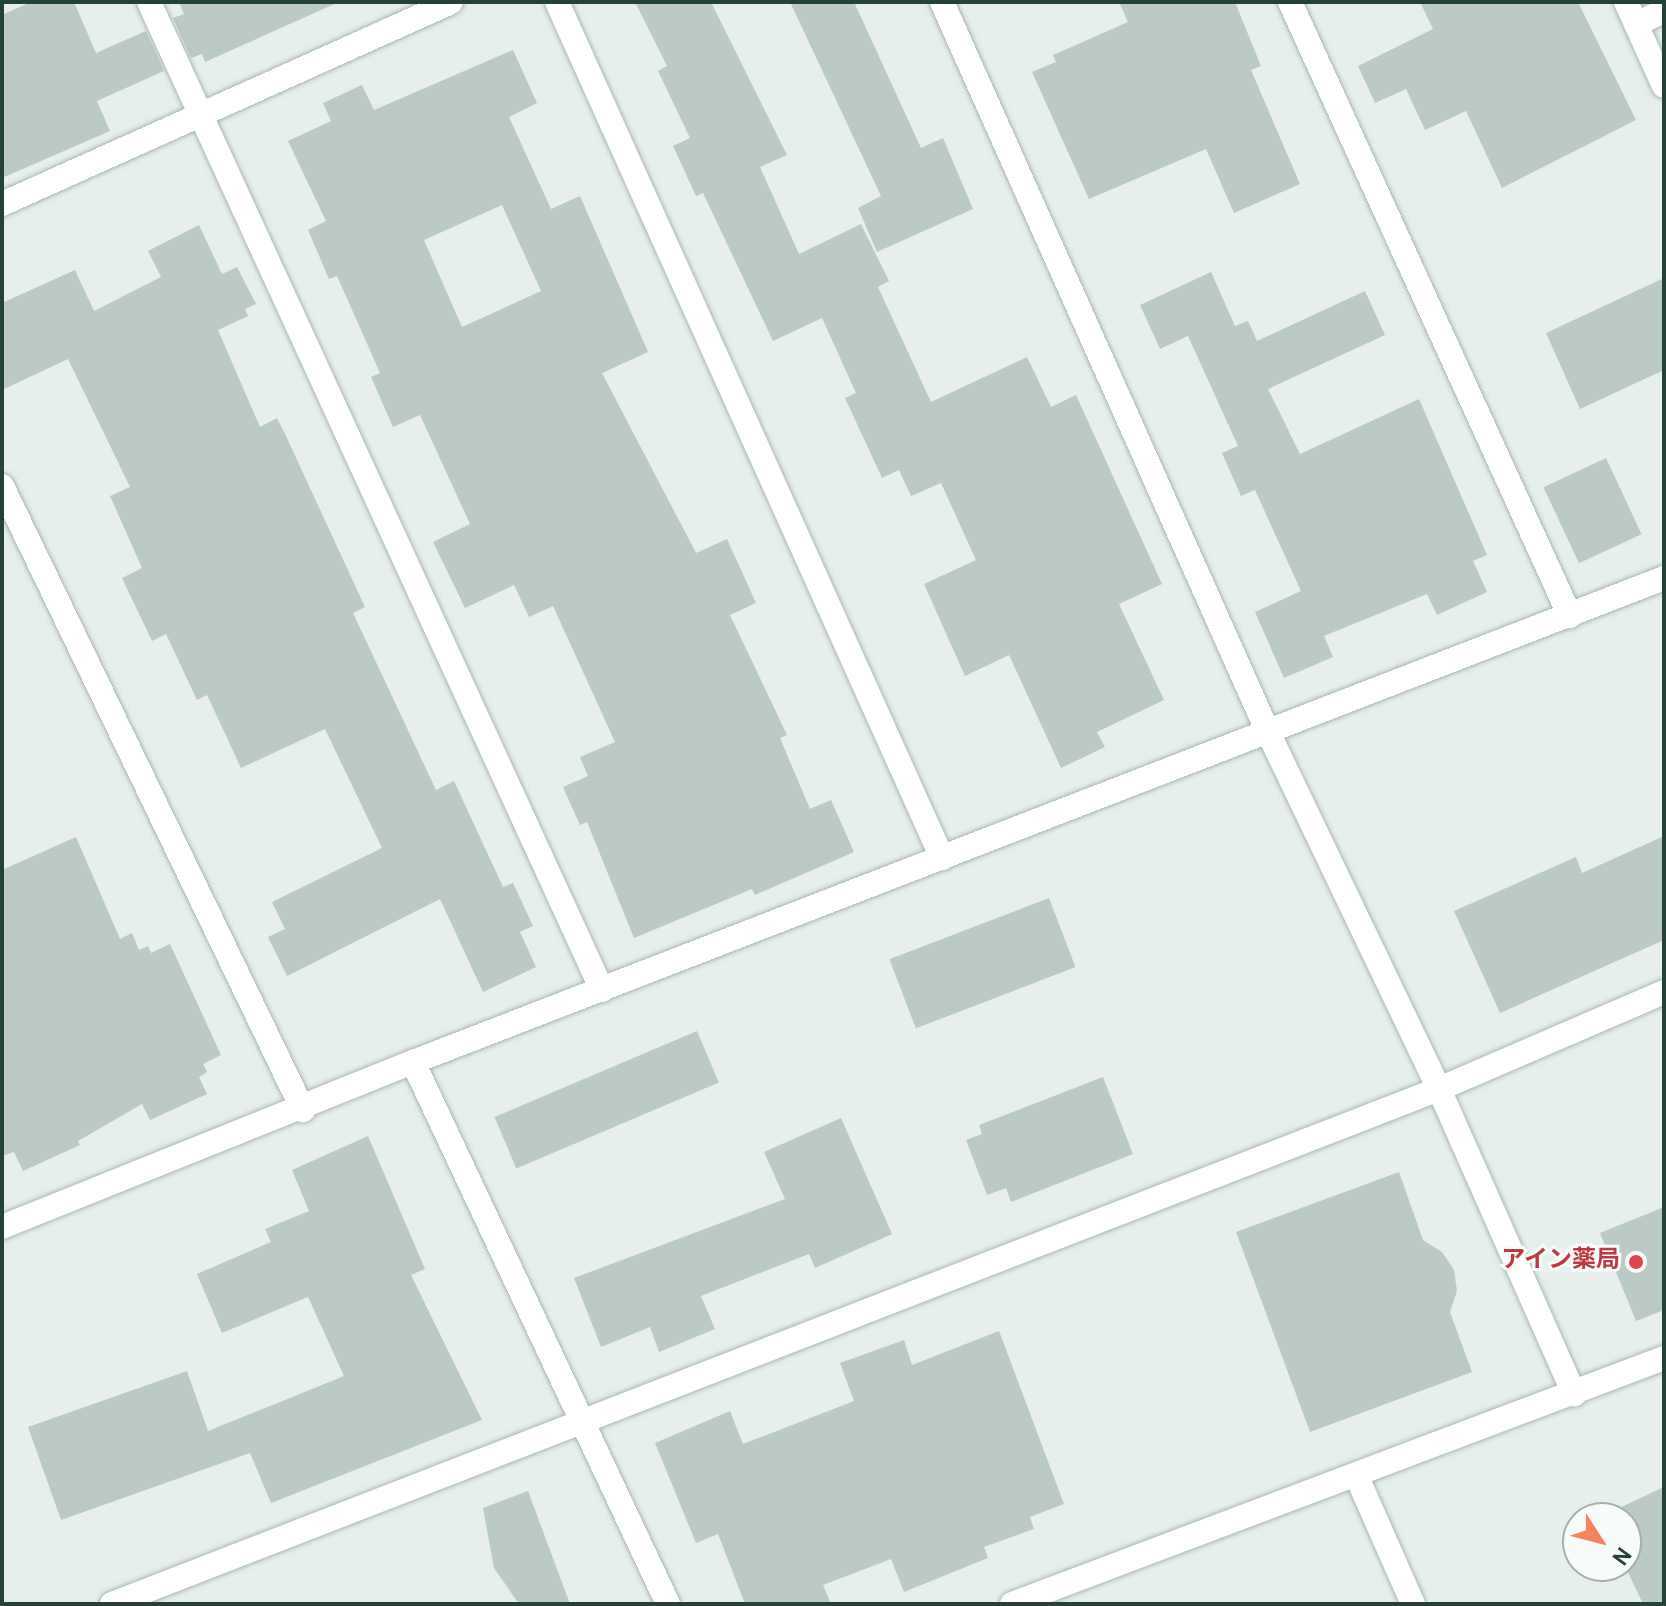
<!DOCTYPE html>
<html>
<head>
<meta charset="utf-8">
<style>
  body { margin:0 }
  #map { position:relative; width:1666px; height:1606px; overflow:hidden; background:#e6efeb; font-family:Overpass,"Noto Sans JP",sans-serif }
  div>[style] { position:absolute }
  .building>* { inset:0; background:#bbcac4; transform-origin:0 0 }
  .roads { filter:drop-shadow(0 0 2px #a8b8b2) drop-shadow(0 0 2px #a8b8b2) }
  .minor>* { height:24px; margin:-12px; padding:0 12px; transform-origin:12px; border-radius:12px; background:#fff }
  .dots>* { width:22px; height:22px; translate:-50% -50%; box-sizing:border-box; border:4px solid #f7fbf9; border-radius:50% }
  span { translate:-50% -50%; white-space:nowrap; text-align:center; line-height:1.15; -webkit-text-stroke:6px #f7fbf9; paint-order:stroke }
  .health-label { font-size:24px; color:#be3a42; font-weight:700 }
  .right { translate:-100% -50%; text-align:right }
  .frame { position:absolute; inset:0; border:4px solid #24423a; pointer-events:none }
  .north { position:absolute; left:1562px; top:1502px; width:80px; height:80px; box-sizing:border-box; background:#f7fbf9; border:2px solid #a3b1ad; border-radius:50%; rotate:126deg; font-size:22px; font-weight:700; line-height:32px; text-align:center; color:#24423a }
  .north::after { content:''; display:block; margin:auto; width:28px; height:36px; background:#f4845f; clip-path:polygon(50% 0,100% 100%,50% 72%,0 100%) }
</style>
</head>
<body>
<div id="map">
  <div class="building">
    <div style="clip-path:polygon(31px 2px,74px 2px,96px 53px,146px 31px,164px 71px,97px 101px,110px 131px,2px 178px,2px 15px)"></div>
    <div style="clip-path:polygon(179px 2px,339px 2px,205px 62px,202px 54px,191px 58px,173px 18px,184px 14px)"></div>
    <div style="clip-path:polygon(635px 2px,711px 2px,787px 155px,760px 167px,799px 254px,861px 224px,889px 281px,878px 287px,931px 402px,1027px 357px,1051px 407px,1076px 395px,1162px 584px,1119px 604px,1164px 700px,1097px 732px,1105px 747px,1061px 768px,1009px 655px,965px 676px,924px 584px,976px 560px,941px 483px,911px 496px,899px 470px,882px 478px,845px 398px,856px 393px,822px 318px,773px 341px,703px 193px,696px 196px,673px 146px,690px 138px,658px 71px,667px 66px)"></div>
    <div style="clip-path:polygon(790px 2px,854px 2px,921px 148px,943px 138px,973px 209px,877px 252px,858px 208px,881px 196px)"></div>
    <div style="clip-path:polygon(1119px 2px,1235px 2px,1261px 66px,1251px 70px,1300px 184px,1234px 213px,1206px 149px,1089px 199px,1032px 72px,1056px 62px,1053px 55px,1128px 22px)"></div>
    <div style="clip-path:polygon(1420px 2px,1578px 2px,1636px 120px,1502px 188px,1466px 111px,1425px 130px,1406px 89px,1375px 103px,1358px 66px,1433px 29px)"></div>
    <div style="clip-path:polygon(evenodd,513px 50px,537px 103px,509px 117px,551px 209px,580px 196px,648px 352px,602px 373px,696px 553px,727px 539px,756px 603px,730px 615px,787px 735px,780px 738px,810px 809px,831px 800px,854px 852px,755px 895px,752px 889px,634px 938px,587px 822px,580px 825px,563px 787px,588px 776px,580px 757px,615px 742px,553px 606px,529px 617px,514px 585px,465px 608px,433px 542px,470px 524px,420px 415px,393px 427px,371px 377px,380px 373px,337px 276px,329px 279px,308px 230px,326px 221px,288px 141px,331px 121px,323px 103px,362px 85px,374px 110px,513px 50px,502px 205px,541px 291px,462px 327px,424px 240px,502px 205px)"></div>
    <div style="clip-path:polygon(199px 225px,222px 274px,237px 267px,256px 304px,245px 309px,248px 316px,218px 330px,260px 427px,277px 418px,286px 436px,365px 607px,353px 613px,436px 790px,454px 781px,503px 887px,513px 883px,533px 926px,520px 932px,536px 967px,483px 992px,440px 899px,287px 976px,268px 937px,285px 929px,272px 902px,382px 848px,325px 729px,241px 768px,207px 695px,197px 700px,166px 634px,152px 641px,122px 578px,142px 568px,110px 496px,130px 487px,68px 359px,2px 390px,2px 303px,75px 270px,94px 311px,161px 277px,148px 251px)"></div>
    <div style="clip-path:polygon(1211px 272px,1235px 326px,1248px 321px,1257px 341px,1365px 291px,1385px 335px,1268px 389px,1300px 454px,1419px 399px,1487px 555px,1473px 561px,1487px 592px,1437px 615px,1427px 594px,1324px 636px,1333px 657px,1284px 678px,1255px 612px,1301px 591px,1255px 490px,1241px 496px,1222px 453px,1238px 446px,1188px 336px,1160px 349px,1140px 305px)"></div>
    <div style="clip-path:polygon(1664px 278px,1664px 370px,1580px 409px,1546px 333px)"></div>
    <div style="left:1606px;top:458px;width:84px;height:69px;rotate:65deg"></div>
    <div style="clip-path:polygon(1664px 836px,1664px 940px,1500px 1013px,1454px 911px,1576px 857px,1582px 873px)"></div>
    <div style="clip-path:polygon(76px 837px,120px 939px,132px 933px,139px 950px,148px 946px,151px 953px,170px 944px,221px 1055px,203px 1064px,207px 1072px,199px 1077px,207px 1094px,150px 1120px,142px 1104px,78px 1141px,80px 1145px,23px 1171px,14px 1152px,2px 1156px,2px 870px)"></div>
    <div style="left:1049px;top:898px;width:74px;height:171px;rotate:69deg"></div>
    <div style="left:697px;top:1031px;width:56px;height:220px;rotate:67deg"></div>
    <div style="clip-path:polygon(1103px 1077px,1133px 1154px,1011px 1202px,1006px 1188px,987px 1195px,966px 1140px,982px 1134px,979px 1125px)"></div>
    <div style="clip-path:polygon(841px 1118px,892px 1234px,815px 1268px,809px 1254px,701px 1296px,715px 1329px,659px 1352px,650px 1327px,601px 1347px,574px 1278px,785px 1199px,764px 1152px)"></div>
    <div style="clip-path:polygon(368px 1136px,425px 1269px,411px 1275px,482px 1420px,271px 1503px,250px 1453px,61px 1520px,28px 1427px,187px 1371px,208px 1431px,344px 1376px,308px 1297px,222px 1333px,197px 1274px,271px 1242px,265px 1229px,309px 1211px,292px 1170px)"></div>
    <div style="clip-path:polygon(1399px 1172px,1423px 1240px,1442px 1252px,1454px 1270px,1457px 1291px,1450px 1312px,1472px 1372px,1310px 1432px,1236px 1232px)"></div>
    <div style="clip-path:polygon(1664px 1207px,1664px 1310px,1636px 1321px,1600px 1233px)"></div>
    <div style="clip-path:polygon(999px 1331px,1064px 1504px,1030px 1517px,1034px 1529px,984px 1547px,988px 1558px,904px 1592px,891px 1559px,823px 1585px,831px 1604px,745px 1604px,718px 1534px,696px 1543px,655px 1443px,730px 1411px,743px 1444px,854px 1401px,840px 1363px,904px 1340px,912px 1365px)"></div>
    <div style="clip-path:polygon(1664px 1487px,1664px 1604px,1643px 1604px,1625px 1566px,1626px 1518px,1602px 1516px)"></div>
    <div style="clip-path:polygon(528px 1491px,570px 1604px,519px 1604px,494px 1568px,483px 1508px)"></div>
  </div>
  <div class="roads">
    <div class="minor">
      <div style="left:149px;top:2px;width:1087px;rotate:65.37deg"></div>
      <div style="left:557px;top:2px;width:939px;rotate:65.78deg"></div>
      <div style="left:942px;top:2px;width:799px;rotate:65.94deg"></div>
      <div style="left:1268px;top:732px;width:396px;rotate:64.4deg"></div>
      <div style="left:1439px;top:1089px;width:334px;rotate:66.1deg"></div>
      <div style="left:1290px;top:2px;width:675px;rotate:65.49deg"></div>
      <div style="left:1626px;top:2px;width:92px;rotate:65.7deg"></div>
      <div style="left:1636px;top:24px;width:31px;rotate:-25deg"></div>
      <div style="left:2px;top:204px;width:492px;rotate:-24.2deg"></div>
      <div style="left:2px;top:486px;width:693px;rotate:64.25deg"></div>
      <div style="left:413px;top:1062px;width:599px;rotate:64.8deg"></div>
      <div style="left:2px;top:1227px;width:443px;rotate:-21.9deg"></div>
      <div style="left:413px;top:1062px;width:1341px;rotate:-21.15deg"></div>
      <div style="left:1357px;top:1477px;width:139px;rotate:66.2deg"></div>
      <div style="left:112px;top:1604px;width:1423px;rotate:-21.21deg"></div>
      <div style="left:1439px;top:1089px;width:245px;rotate:-23.3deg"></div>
      <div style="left:1012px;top:1604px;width:697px;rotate:-20.67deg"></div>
    </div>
  </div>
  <div class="dots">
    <div style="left:1636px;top:1262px;background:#e0444e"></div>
  </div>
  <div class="health-label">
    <span class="right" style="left:1620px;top:1262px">アイン薬局</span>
  </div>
  <div class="frame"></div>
  <div class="north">N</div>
</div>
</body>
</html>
